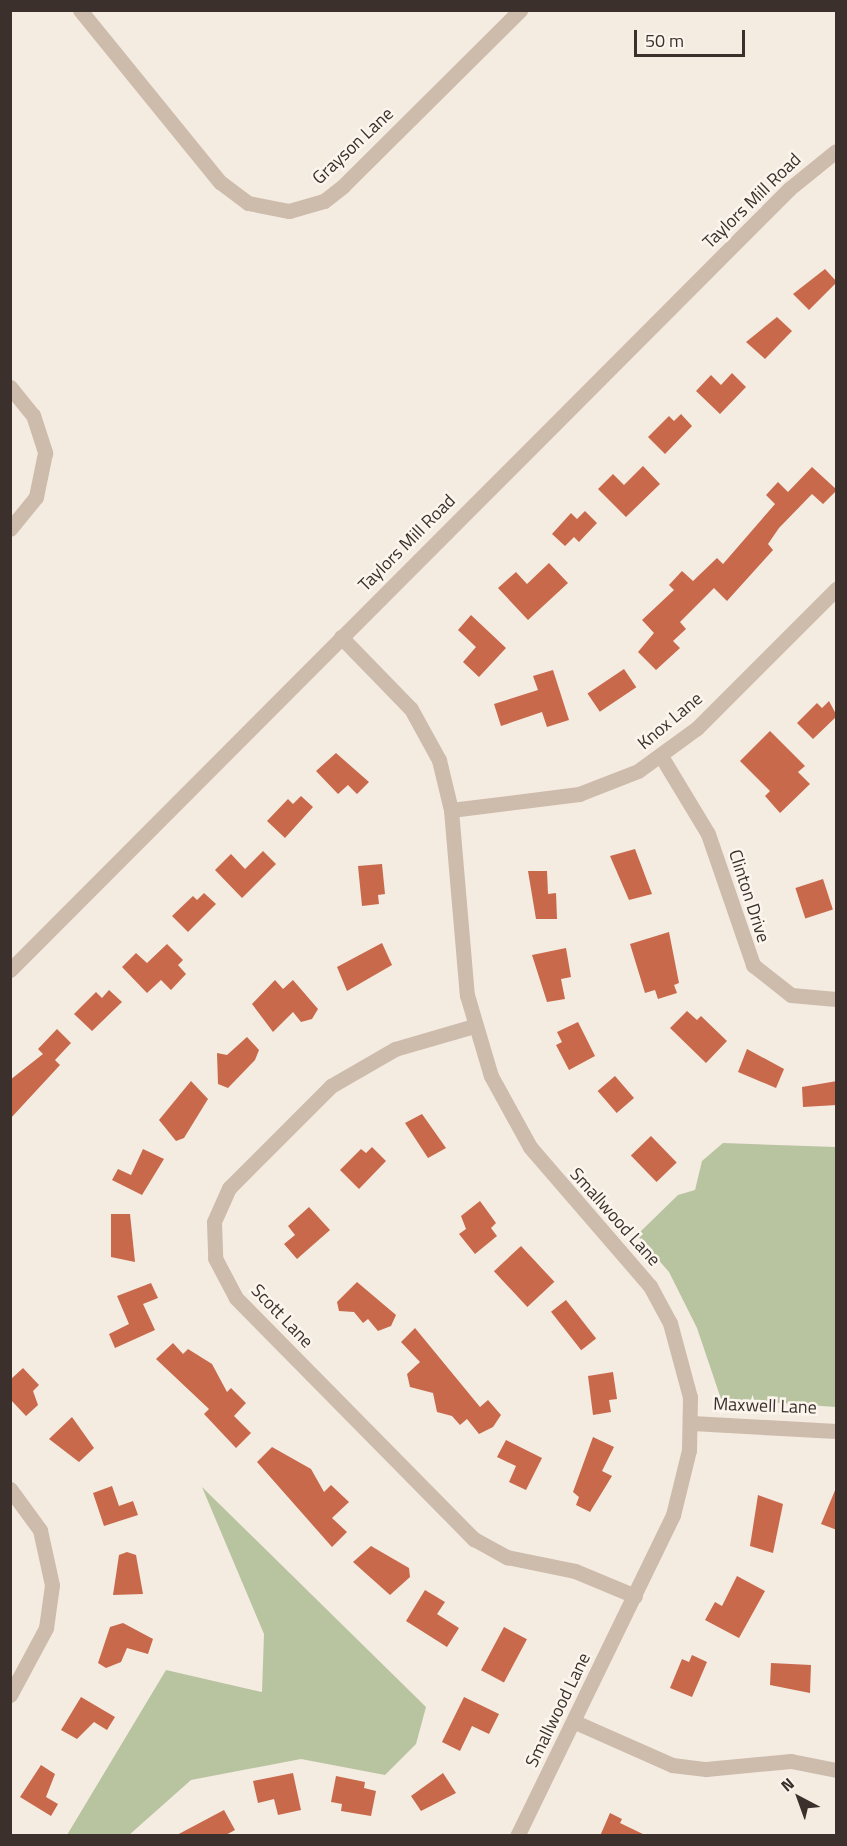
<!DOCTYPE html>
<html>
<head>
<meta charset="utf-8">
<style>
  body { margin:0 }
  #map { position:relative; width:847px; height:1846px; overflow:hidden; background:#f4ebe1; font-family:"Titillium Web",sans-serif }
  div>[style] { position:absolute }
  .green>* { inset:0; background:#b8c4a0 }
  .building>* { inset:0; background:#c8694b; transform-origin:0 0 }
  .street>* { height:15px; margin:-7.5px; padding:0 7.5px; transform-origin:7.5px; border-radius:7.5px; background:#cdbbac }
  span { translate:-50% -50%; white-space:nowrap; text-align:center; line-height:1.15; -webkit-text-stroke:5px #fbf5ee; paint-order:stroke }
  .street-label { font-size:18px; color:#3b302b }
  .frame { position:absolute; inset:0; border:12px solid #3b302b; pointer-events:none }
  .north { position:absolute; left:769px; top:1768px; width:60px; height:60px; -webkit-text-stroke:4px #fbf5ee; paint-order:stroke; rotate:319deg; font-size:16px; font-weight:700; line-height:24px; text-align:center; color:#3b302b }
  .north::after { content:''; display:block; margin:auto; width:21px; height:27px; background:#3b302b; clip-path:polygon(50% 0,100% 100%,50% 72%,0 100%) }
  .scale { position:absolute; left:634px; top:30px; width:111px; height:27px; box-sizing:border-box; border:3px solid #3b302b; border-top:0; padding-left:8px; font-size:18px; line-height:21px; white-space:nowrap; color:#3b302b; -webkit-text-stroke:4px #fbf5ee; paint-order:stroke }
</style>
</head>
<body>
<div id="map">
  <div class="green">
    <div style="clip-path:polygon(723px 1143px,836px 1147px,836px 1407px,721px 1399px,697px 1328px,669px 1272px,637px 1235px,678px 1195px,695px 1190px,702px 1161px)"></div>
    <div style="clip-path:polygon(202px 1487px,426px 1707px,416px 1744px,385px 1775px,301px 1759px,191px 1780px,129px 1835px,67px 1835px,166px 1670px,262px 1692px,264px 1634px)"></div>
  </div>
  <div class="building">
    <div style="clip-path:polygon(825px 269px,837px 282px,809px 310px,793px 294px)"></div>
    <div style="clip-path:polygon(777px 317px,792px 331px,765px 359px,746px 342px)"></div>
    <div style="clip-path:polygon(732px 373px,746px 387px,720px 414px,696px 391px,711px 375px,721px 385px)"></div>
    <div style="clip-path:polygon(681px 414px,692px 426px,665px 454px,648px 437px,669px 416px,674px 421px)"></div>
    <div style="clip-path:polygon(643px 466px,660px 484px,626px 517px,598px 489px,613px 474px,624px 485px)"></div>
    <div style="clip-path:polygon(812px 467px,837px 490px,823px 504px,812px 494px,779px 528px,768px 544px,773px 550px,727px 601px,714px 588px,680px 622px,686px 629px,673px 641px,680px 648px,656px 670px,638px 652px,654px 633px,642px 620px,674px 590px,669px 585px,682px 571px,693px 581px,717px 558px,723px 564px,775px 504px,766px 495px,778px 482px,788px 492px)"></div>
    <div style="clip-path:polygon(585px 511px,597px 523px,579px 542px,574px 537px,565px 546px,552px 534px,571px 513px,577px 519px)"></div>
    <div style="clip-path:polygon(549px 563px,568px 583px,528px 620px,498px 588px,516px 572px,527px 584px)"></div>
    <div style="clip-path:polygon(471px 615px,506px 648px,479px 677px,463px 662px,476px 647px,458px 630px)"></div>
    <div style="left:624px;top:669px;width:22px;height:44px;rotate:56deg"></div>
    <div style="clip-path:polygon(553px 670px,569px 720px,547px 727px,542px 712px,501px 726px,494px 704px,538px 690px,533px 676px)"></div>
    <div style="clip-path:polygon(829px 701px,837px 716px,813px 739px,797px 723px,817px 703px,822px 708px)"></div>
    <div style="clip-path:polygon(770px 731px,805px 766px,798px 772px,810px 784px,780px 813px,765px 796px,770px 791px,740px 761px)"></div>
    <div style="clip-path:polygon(336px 753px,369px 782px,357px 794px,348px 785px,338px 794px,316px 771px)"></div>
    <div style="clip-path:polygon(301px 796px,313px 807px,285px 838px,267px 821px,288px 799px,293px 804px)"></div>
    <div style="clip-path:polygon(635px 849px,652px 894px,629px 900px,610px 856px)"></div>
    <div style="clip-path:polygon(263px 851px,276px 864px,242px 898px,215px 870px,231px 854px,245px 869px)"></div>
    <div style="clip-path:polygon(382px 864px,385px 894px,378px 895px,379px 904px,362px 906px,358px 866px)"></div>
    <div style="clip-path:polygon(528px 871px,547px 871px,548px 894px,556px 893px,557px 919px,536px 919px)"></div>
    <div style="left:823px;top:879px;width:32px;height:29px;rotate:72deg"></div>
    <div style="clip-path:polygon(204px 893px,216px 904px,188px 932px,172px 916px,193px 896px,197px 900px)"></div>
    <div style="clip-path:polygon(669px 932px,679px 983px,674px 985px,677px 993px,658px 999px,655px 990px,645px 993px,630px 944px)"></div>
    <div style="clip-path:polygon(382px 943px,392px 965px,347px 991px,337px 967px)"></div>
    <div style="clip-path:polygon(167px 944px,183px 960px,178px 965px,186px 974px,171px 990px,161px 980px,147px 993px,122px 967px,136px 953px,147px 963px)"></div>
    <div style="clip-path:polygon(566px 948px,571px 977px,561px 979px,565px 999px,547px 1002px,532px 955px)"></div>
    <div style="clip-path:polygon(275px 980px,283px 989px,293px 980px,318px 1009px,312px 1019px,301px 1022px,293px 1012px,273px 1032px,252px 1004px)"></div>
    <div style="clip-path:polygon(109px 990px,122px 1002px,92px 1031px,74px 1014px,96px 992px,102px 998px)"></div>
    <div style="clip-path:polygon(687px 1011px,697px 1020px,701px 1016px,727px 1041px,706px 1063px,670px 1028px)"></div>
    <div style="clip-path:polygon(578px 1022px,595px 1056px,569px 1070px,556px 1045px,562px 1042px,557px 1032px)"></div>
    <div style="clip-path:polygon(57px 1029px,71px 1043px,55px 1060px,60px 1065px,10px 1119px,10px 1080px,43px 1054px,38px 1049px)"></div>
    <div style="clip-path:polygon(247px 1037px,259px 1050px,255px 1060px,228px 1088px,218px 1084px,217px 1053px,227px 1055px)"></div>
    <div style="clip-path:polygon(747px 1049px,784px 1069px,776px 1088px,738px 1072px)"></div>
    <div style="left:615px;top:1076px;width:29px;height:23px;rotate:49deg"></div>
    <div style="clip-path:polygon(191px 1081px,208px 1099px,184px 1138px,176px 1141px,159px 1120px)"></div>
    <div style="clip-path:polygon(837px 1081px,837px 1105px,803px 1107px,802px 1087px)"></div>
    <div style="clip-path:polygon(422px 1114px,446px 1148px,428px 1158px,405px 1123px)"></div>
    <div style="left:651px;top:1136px;width:37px;height:28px;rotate:46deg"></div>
    <div style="clip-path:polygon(372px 1147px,386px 1161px,359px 1189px,340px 1170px,361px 1149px,366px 1153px)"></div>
    <div style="clip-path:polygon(143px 1149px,164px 1159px,142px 1195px,112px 1180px,118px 1169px,131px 1175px)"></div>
    <div style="clip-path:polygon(480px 1201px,496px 1223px,491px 1228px,497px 1236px,475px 1254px,459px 1234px,466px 1229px,461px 1216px)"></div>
    <div style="clip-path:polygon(309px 1207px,330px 1230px,297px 1259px,284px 1244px,295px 1235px,288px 1226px)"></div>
    <div style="clip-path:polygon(111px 1214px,130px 1214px,135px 1262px,111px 1257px)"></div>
    <div style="left:521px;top:1246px;width:49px;height:37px;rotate:47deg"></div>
    <div style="clip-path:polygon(357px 1282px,396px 1315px,391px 1326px,378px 1331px,368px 1319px,363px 1323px,354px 1312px,339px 1311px,337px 1302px)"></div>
    <div style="clip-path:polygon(151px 1283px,158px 1298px,143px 1304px,155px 1330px,115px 1348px,109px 1334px,129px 1324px,117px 1296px)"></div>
    <div style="left:566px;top:1300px;width:49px;height:19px;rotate:52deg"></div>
    <div style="clip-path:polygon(415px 1328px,480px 1407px,488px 1400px,501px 1415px,493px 1427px,479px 1434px,467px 1419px,460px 1425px,452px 1416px,437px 1412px,433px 1393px,410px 1387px,407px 1374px,420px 1362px,401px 1342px)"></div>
    <div style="clip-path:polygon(173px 1343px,183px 1354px,188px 1349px,212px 1364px,227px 1392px,231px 1388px,246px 1403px,234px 1416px,251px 1433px,236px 1448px,204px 1414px,209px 1409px,156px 1359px)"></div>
    <div style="clip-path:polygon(23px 1368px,39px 1385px,33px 1391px,38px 1405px,26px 1416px,10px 1399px,10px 1380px)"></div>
    <div style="clip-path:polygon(613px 1372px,617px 1399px,609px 1400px,611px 1412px,593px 1415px,588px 1376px)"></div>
    <div style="clip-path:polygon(72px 1417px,94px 1448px,79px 1462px,49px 1439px)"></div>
    <div style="clip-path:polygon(593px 1437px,614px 1447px,602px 1471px,612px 1476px,590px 1512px,576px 1505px,579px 1497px,573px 1492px)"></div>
    <div style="clip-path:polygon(506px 1440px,542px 1458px,526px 1490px,509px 1482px,516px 1466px,497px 1457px)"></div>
    <div style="clip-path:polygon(272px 1447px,311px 1469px,324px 1492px,331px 1485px,349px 1502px,332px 1518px,347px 1532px,332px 1547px,257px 1462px)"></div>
    <div style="clip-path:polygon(112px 1486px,119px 1506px,133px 1501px,138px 1515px,104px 1526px,93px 1493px)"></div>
    <div style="clip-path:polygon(836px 1488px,837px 1488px,837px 1530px,821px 1524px)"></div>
    <div style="clip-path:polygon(758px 1495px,783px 1504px,773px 1553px,750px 1546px)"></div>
    <div style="clip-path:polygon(371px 1546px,409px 1568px,410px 1577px,390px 1595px,353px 1562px)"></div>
    <div style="clip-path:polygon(127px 1552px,136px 1555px,143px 1594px,113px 1595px,119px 1555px)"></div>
    <div style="clip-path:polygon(737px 1576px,765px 1591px,739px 1638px,705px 1620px,715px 1602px,722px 1606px)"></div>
    <div style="clip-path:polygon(425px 1590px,445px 1602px,437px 1614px,459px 1628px,447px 1647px,406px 1621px)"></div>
    <div style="clip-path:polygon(123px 1623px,153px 1639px,148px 1654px,127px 1648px,121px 1662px,106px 1668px,98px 1663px,110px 1627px)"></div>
    <div style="left:504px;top:1627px;width:26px;height:49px;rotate:28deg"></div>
    <div style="clip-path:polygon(692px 1655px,707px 1662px,692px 1697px,670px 1688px,682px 1659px,689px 1662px)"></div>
    <div style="clip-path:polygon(771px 1663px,811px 1665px,810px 1693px,770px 1685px)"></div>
    <div style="clip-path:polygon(81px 1697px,115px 1717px,107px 1730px,94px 1722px,77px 1739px,61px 1730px)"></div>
    <div style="clip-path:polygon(464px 1697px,499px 1714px,489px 1734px,472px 1726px,460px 1751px,442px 1742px)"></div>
    <div style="clip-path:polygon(41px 1765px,55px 1774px,46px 1797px,58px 1804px,51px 1816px,20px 1797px)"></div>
    <div style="clip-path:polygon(293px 1773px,301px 1810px,278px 1815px,274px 1799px,258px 1803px,253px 1781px)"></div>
    <div style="clip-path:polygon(443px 1773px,456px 1793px,421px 1811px,411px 1796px)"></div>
    <div style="clip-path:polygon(336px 1776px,365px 1782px,364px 1788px,376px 1791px,371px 1816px,341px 1811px,342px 1804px,331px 1802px)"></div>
    <div style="clip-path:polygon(224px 1810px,235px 1830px,224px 1836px,175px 1836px)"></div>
    <div style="clip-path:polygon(610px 1813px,622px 1819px,620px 1823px,647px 1836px,600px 1836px)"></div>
  </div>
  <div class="street">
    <div style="left:80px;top:10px;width:222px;rotate:50.9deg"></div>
    <div style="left:220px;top:182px;width:35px;rotate:37deg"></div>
    <div style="left:248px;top:203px;width:42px;rotate:11deg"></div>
    <div style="left:289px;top:211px;width:36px;rotate:-16deg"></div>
    <div style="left:324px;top:201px;width:24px;rotate:-38deg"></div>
    <div style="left:343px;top:186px;width:250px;rotate:-44.8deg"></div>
    <div style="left:10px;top:387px;width:36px;rotate:51deg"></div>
    <div style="left:33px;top:415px;width:40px;rotate:72deg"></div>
    <div style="left:45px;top:453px;width:45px;rotate:101.6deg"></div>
    <div style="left:36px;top:497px;width:41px;rotate:129.1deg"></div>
    <div style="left:341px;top:637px;width:100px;rotate:45.8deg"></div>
    <div style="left:411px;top:709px;width:58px;rotate:61.2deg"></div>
    <div style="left:439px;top:760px;width:51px;rotate:76.5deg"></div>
    <div style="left:451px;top:810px;width:186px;rotate:85.1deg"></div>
    <div style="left:467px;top:995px;width:84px;rotate:73.5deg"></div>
    <div style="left:491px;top:1076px;width:81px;rotate:61.2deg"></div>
    <div style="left:530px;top:1147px;width:184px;rotate:49.2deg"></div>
    <div style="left:650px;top:1286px;width:42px;rotate:61.6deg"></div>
    <div style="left:670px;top:1323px;width:77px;rotate:74.9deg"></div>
    <div style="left:690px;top:1397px;width:53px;rotate:91.1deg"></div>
    <div style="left:689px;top:1450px;width:67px;rotate:103.8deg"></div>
    <div style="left:673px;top:1515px;width:357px;rotate:115.9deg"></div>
    <div style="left:661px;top:756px;width:91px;rotate:58.9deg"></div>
    <div style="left:708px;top:834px;width:139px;rotate:71deg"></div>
    <div style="left:753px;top:965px;width:48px;rotate:38.3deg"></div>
    <div style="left:791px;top:995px;width:45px;rotate:5.1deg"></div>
    <div style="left:451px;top:810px;width:129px;rotate:-7.1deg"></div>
    <div style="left:579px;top:794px;width:63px;rotate:-21.3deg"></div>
    <div style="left:638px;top:771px;width:73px;rotate:-36.1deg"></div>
    <div style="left:697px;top:728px;width:197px;rotate:-45deg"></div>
    <div style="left:10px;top:970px;width:1103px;rotate:-45.07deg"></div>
    <div style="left:789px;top:189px;width:60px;rotate:-39deg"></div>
    <div style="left:474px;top:1026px;width:82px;rotate:163.8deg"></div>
    <div style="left:395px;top:1049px;width:74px;rotate:150deg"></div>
    <div style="left:331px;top:1086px;width:144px;rotate:135deg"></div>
    <div style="left:229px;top:1188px;width:37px;rotate:114deg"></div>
    <div style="left:214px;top:1222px;width:36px;rotate:88deg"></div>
    <div style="left:215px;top:1258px;width:45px;rotate:62.3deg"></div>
    <div style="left:236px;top:1298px;width:339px;rotate:45.4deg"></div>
    <div style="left:474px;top:1539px;width:38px;rotate:29deg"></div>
    <div style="left:507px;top:1557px;width:69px;rotate:11.6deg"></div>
    <div style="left:575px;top:1571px;width:65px;rotate:22.6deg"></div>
    <div style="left:692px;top:1423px;width:144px;rotate:3.2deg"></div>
    <div style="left:10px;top:1489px;width:51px;rotate:53.8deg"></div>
    <div style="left:40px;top:1530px;width:56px;rotate:77.7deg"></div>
    <div style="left:52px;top:1585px;width:43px;rotate:97.9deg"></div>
    <div style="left:46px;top:1628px;width:76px;rotate:118.2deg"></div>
    <div style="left:575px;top:1722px;width:106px;rotate:23.9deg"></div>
    <div style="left:672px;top:1765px;width:34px;rotate:7deg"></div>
    <div style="left:706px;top:1769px;width:85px;rotate:-5.4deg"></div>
    <div style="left:791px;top:1761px;width:46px;rotate:11.3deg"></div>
  </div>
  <div class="street-label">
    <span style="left:353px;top:146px;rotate:-43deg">Grayson Lane</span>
    <span style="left:752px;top:201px;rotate:-44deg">Taylors Mill Road</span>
    <span style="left:407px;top:543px;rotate:-45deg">Taylors Mill Road</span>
    <span style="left:670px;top:721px;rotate:-40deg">Knox Lane</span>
    <span style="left:749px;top:896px;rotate:72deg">Clinton Drive</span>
    <span style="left:615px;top:1217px;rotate:48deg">Smallwood Lane</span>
    <span style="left:282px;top:1316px;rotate:46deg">Scott Lane</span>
    <span style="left:765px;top:1406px;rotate:2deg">Maxwell Lane</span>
    <span style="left:558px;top:1710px;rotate:-64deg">Smallwood Lane</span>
  </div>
  <div class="frame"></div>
  <div class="north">N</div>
  <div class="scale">50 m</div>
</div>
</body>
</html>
